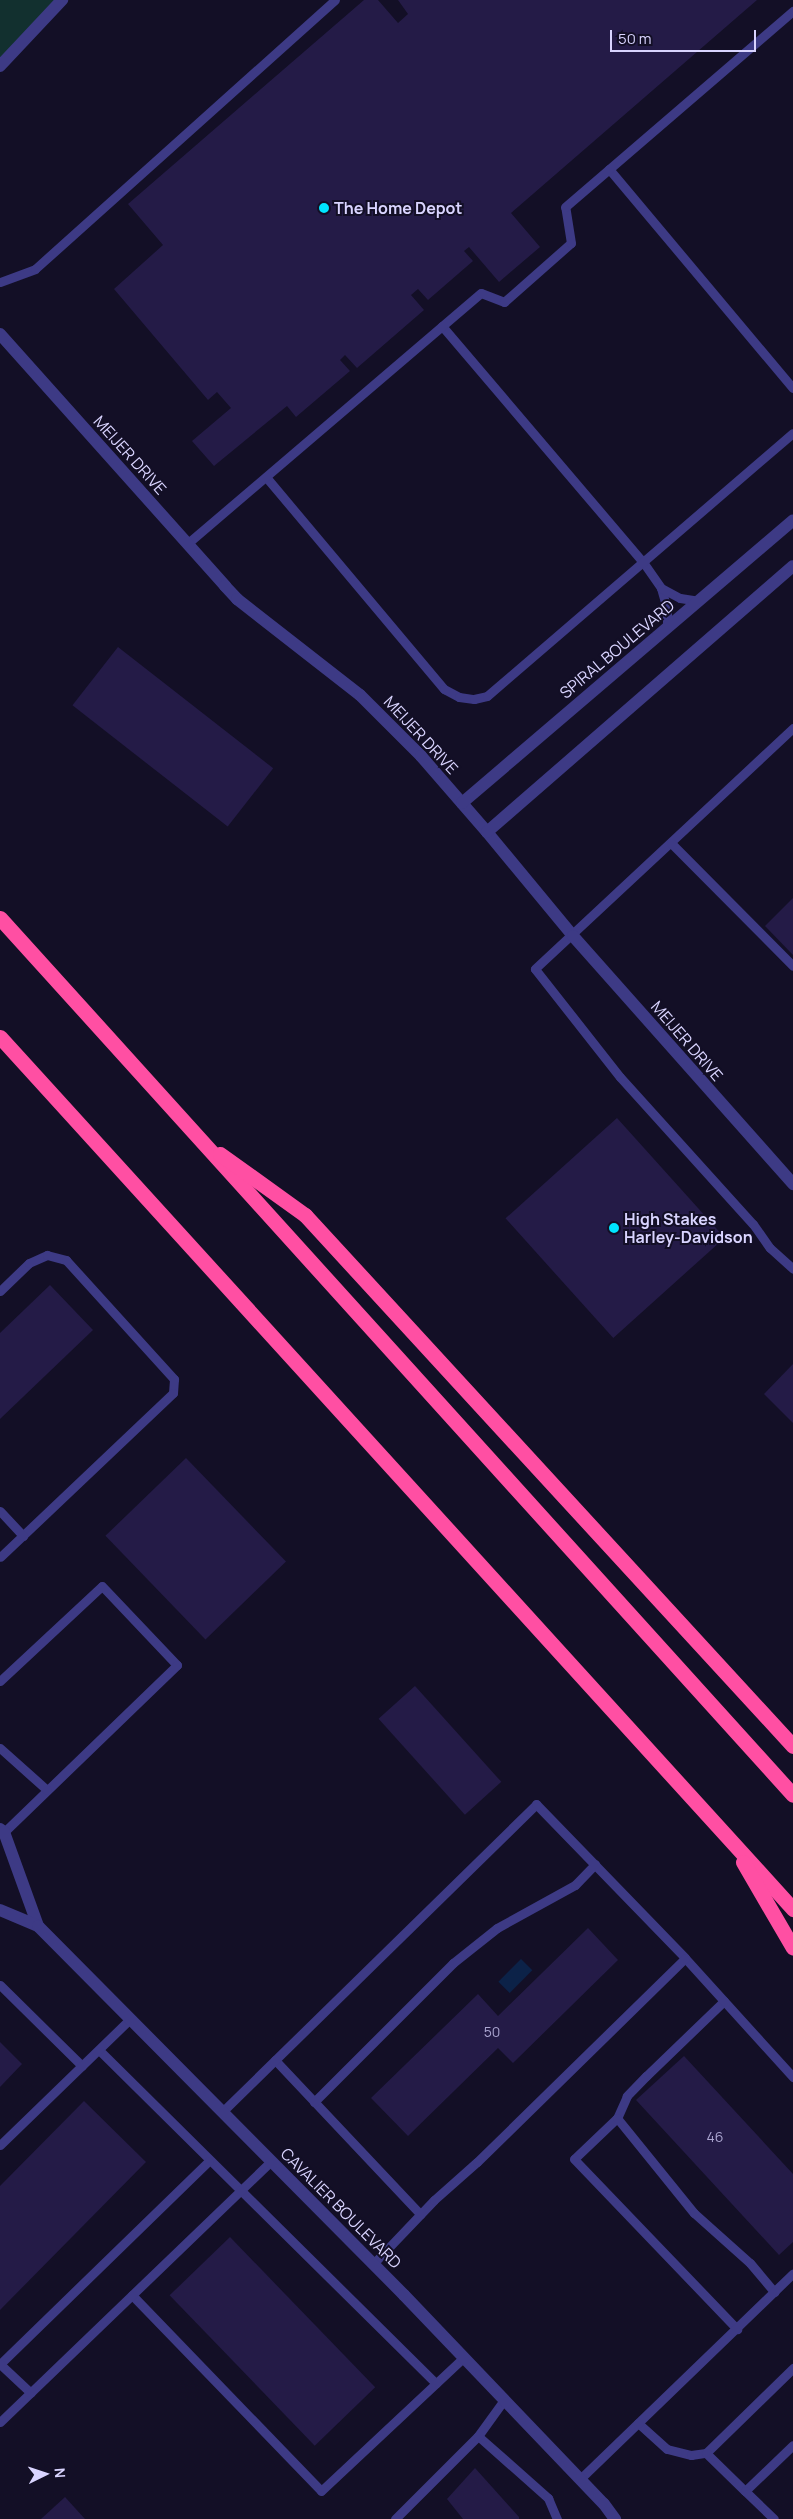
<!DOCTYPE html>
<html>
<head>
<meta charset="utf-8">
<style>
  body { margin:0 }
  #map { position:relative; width:793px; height:2519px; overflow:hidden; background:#130f26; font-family:Manrope,sans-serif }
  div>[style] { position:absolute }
  .green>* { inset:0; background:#12302f }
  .water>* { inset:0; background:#0c2248; transform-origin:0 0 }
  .building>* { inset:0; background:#241b47; transform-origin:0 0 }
  .lane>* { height:9px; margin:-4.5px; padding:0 4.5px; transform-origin:4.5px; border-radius:4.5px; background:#3d3a85 }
  .street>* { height:12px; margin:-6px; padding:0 6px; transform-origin:6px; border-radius:6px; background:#3d3a85 }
  .highway>* { height:15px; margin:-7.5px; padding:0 7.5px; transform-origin:7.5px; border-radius:7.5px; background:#ff4fa3 }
  .dots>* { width:14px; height:14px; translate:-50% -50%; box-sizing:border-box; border:2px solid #130f26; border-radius:50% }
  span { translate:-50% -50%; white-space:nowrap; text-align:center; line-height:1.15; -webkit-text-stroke:4px #130f26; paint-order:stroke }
  .number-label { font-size:14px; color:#aca6d1 }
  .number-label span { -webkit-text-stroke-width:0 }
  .poi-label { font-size:16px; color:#d9d4ff; font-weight:700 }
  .left { translate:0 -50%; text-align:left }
  .street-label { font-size:16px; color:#d9d4ff }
  .north { position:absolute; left:20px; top:2449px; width:50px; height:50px; -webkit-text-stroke:4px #130f26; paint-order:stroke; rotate:86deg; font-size:14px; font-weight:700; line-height:20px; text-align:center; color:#d9d4ff }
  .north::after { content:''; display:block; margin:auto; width:18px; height:22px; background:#d9d4ff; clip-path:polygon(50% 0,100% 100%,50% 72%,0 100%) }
  .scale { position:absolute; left:610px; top:30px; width:146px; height:22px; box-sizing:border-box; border:2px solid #d9d4ff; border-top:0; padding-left:6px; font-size:15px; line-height:18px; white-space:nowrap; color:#d9d4ff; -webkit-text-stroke:4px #130f26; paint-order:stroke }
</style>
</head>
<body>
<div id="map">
  <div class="green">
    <div style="clip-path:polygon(0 0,62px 0,0 66px)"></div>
  </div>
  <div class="water">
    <div style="left:521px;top:1959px;width:16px;height:32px;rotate:45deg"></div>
  </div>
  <div class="building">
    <div style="clip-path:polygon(364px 0,378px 0,398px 23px,408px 14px,398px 0,757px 0,511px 213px,540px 247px,499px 282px,469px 247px,464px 251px,473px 261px,428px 300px,418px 289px,411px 295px,424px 310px,357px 368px,345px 355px,340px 360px,350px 371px,296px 417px,287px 406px,214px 466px,192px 441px,231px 408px,217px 392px,208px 400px,114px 289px,163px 245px,128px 204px)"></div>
    <div style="left:118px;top:647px;width:197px;height:74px;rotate:38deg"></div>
    <div style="clip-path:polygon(793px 898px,793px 955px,765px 926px)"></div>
    <div style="left:617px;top:1118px;width:161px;height:150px;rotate:48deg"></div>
    <div style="clip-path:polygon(50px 1285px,93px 1330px,0 1419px,0 1333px)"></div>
    <div style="clip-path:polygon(793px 1364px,793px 1423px,764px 1394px)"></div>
    <div style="left:186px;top:1458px;width:144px;height:112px;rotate:46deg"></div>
    <div style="left:415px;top:1686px;width:129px;height:49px;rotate:48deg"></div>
    <div style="clip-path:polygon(588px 1928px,618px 1960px,513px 2063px,498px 2048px,408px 2136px,371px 2098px,478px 1994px,498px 2016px)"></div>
    <div style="clip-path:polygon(0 2042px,22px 2064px,0 2087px)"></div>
    <div style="clip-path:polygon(684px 2056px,793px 2174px,793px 2242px,779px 2255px,636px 2100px)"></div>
    <div style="clip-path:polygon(84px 2101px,146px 2162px,0 2310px,0 2186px)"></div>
    <div style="left:230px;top:2237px;width:209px;height:84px;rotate:46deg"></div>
    <div style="clip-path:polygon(475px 2468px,519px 2517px,519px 2519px,463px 2519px,447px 2499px)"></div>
    <div style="clip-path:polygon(65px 2497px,85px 2519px,41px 2519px)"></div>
  </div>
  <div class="lane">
    <div style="left:609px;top:169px;width:286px;rotate:50deg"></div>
    <div style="left:0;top:282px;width:37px;rotate:-20deg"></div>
    <div style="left:35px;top:269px;width:403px;rotate:-41.9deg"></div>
    <div style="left:442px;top:326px;width:310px;rotate:49.6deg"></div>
    <div style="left:643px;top:562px;width:32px;rotate:55deg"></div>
    <div style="left:661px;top:588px;width:22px;rotate:74deg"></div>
    <div style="left:667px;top:609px;width:19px;rotate:90deg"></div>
    <div style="left:266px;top:477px;width:277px;rotate:50deg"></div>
    <div style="left:444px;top:689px;width:17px;rotate:28deg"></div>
    <div style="left:459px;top:697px;width:15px;rotate:8deg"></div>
    <div style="left:474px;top:699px;width:13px;rotate:-13deg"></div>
    <div style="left:487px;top:696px;width:403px;rotate:-40.7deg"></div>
    <div style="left:188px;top:543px;width:385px;rotate:-40.5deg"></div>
    <div style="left:481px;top:293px;width:25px;rotate:21deg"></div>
    <div style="left:504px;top:302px;width:89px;rotate:-41.4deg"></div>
    <div style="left:571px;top:243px;width:36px;rotate:-99deg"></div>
    <div style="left:565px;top:207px;width:301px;rotate:-40.7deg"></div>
    <div style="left:661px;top:588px;width:21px;rotate:28deg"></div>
    <div style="left:680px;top:598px;width:18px;rotate:9deg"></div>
    <div style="left:793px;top:728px;width:353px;rotate:137deg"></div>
    <div style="left:535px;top:969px;width:137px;rotate:51.8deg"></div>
    <div style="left:620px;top:1077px;width:198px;rotate:47.9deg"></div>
    <div style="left:753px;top:1224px;width:29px;rotate:55deg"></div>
    <div style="left:770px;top:1248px;width:31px;rotate:42deg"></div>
    <div style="left:671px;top:843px;width:173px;rotate:45.2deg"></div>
    <div style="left:0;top:1291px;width:40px;rotate:-44deg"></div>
    <div style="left:29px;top:1263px;width:20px;rotate:-24deg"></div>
    <div style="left:47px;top:1255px;width:20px;rotate:15deg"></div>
    <div style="left:66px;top:1260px;width:161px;rotate:47.8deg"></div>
    <div style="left:174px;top:1379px;width:14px;rotate:94deg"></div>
    <div style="left:173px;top:1393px;width:238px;rotate:136.5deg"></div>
    <div style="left:0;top:1511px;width:34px;rotate:47deg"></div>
    <div style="left:0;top:1681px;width:139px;rotate:-43deg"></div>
    <div style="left:102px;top:1586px;width:109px;rotate:46.5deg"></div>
    <div style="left:177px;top:1665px;width:240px;rotate:136deg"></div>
    <div style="left:0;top:1748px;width:63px;rotate:41.8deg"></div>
    <div style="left:0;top:1985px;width:115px;rotate:44.6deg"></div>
    <div style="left:724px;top:2001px;width:108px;rotate:136.1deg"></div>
    <div style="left:646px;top:2076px;width:28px;rotate:134deg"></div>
    <div style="left:627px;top:2096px;width:24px;rotate:114deg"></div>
    <div style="left:617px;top:2118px;width:59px;rotate:136.4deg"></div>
    <div style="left:574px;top:2159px;width:236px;rotate:46.2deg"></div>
    <div style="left:99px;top:2050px;width:474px;rotate:44.7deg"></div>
    <div style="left:275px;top:2060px;width:212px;rotate:46.7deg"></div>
    <div style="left:314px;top:2102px;width:197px;rotate:-45deg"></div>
    <div style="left:453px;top:1963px;width:56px;rotate:-38.5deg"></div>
    <div style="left:497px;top:1928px;width:89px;rotate:-28.9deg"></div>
    <div style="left:575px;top:1885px;width:29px;rotate:-46deg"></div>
    <div style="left:222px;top:2112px;width:440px;rotate:-44.4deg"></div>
    <div style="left:536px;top:1804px;width:214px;rotate:45.9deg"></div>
    <div style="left:685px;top:1958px;width:161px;rotate:47.8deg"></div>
    <div style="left:617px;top:2118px;width:122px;rotate:51deg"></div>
    <div style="left:694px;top:2213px;width:75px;rotate:41.8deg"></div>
    <div style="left:750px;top:2263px;width:38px;rotate:50deg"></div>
    <div style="left:0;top:2145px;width:181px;rotate:-44.1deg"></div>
    <div style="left:373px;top:2264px;width:88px;rotate:-46.4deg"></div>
    <div style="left:434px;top:2200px;width:57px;rotate:-41.5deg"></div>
    <div style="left:477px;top:2162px;width:291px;rotate:-44.4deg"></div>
    <div style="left:132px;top:2295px;width:272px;rotate:46deg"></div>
    <div style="left:321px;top:2491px;width:196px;rotate:-43.1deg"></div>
    <div style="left:0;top:2364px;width:291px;rotate:-44.2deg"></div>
    <div style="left:0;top:2364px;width:42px;rotate:43.1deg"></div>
    <div style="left:0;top:2422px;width:376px;rotate:-43.9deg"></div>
    <div style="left:638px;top:2423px;width:39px;rotate:42deg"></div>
    <div style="left:667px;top:2449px;width:25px;rotate:14deg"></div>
    <div style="left:691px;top:2455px;width:15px;rotate:-8deg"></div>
    <div style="left:706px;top:2453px;width:122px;rotate:-44.3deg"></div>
    <div style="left:478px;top:2436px;width:94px;rotate:41.5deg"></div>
    <div style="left:548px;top:2498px;width:23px;rotate:67deg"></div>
    <div style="left:706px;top:2453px;width:54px;rotate:44.3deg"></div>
    <div style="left:745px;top:2491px;width:66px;rotate:-43.8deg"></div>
    <div style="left:580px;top:2479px;width:296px;rotate:-44deg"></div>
    <div style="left:745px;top:2491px;width:40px;rotate:44deg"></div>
    <div style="left:395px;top:2519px;width:117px;rotate:-45deg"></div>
    <div style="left:478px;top:2436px;width:44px;rotate:-54.2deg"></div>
  </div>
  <div class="street">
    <div style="left:0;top:66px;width:91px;rotate:-46.8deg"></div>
    <div style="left:0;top:334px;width:338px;rotate:48.2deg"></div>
    <div style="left:225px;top:586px;width:18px;rotate:47deg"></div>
    <div style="left:237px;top:599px;width:156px;rotate:38deg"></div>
    <div style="left:360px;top:695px;width:86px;rotate:45deg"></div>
    <div style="left:421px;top:756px;width:101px;rotate:49deg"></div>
    <div style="left:487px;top:832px;width:135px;rotate:50.4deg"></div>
    <div style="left:573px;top:936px;width:332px;rotate:48.4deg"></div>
    <div style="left:462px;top:803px;width:435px;rotate:-40.5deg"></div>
    <div style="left:487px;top:832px;width:405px;rotate:-41deg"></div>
    <div style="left:0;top:1829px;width:5px;rotate:37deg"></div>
    <div style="left:4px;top:1832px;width:100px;rotate:70.1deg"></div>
    <div style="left:0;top:1910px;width:41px;rotate:22.8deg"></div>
    <div style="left:38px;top:1926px;width:520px;rotate:45.23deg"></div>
    <div style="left:404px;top:2295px;width:289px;rotate:46.3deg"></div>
    <div style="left:604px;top:2504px;width:19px;rotate:54deg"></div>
  </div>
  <div class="highway">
    <div style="left:0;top:918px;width:1182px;rotate:47.88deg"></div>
    <div style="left:0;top:1037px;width:1179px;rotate:47.72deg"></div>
    <div style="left:220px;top:1154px;width:105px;rotate:35.7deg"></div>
    <div style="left:305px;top:1215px;width:721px;rotate:47.42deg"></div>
    <div style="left:743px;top:1862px;width:99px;rotate:59.8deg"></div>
  </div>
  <div class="dots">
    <div style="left:324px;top:208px;background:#00e5ff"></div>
    <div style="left:614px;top:1228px;background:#00e5ff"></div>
  </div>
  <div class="number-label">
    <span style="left:492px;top:2032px">50</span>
    <span style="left:715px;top:2137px">46</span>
  </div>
  <div class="poi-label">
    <span class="left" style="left:334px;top:208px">The Home Depot</span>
    <span class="left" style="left:624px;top:1228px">High Stakes<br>Harley-Davidson</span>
  </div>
  <div class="street-label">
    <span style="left:130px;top:455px;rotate:48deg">MEIJER DRIVE</span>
    <span style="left:617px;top:649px;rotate:-40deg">SPIRAL BOULEVARD</span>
    <span style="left:421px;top:735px;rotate:47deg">MEIJER DRIVE</span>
    <span style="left:687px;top:1041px;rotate:49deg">MEIJER DRIVE</span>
    <span style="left:341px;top:2208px;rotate:45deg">CAVALIER BOULEVARD</span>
  </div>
  <div class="north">N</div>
  <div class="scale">50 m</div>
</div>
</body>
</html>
